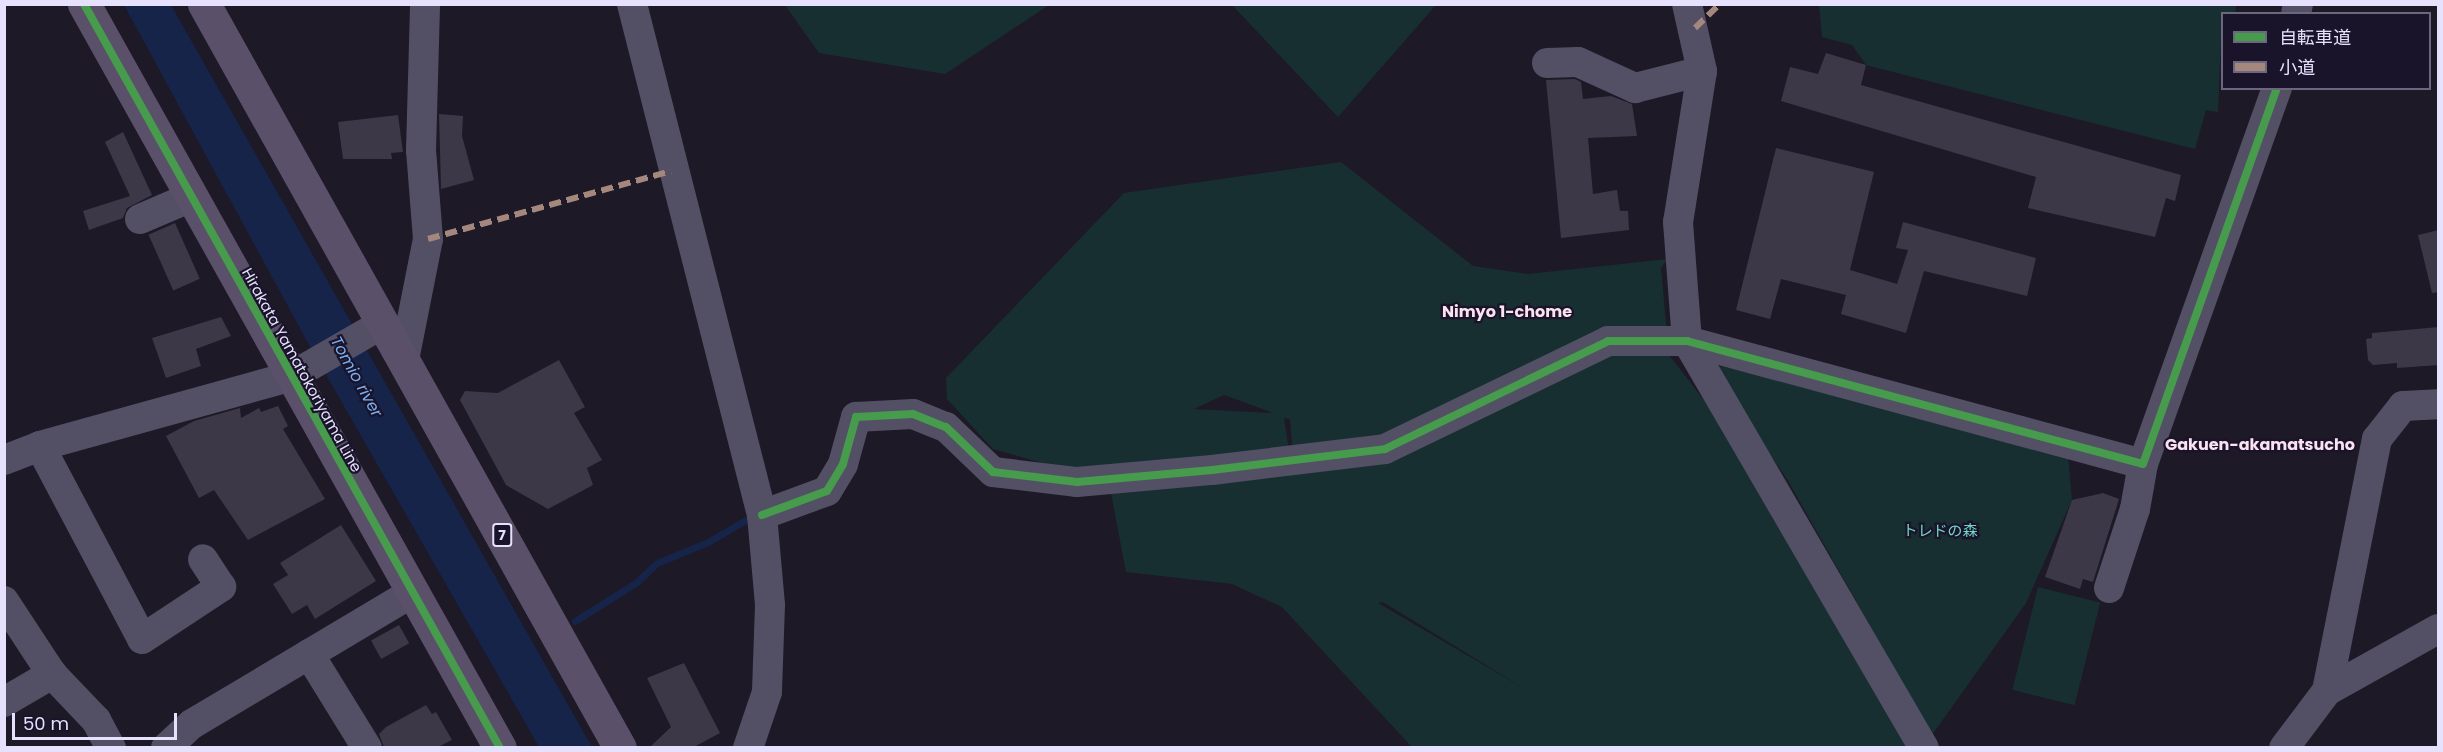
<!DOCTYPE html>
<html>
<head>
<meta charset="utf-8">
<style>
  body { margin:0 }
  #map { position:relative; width:2443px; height:752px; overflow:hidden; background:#1d1926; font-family:Poppins,"Noto Sans JP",sans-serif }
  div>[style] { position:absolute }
  .green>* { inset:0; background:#182f32; transform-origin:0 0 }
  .water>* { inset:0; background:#16244a }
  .stream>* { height:7px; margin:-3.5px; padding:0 3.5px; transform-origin:3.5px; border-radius:3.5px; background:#16244a }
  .building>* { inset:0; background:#3c3847; transform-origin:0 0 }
  .minor>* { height:30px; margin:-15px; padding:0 15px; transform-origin:15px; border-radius:15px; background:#534f65 }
  .major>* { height:33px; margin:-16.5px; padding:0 16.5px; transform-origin:16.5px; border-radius:16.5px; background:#5b5069 }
  .quiet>* { height:6px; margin-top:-3px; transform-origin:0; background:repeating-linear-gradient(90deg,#a5887d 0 12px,transparent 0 18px) }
  .cycleway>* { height:8px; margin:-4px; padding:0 4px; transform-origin:4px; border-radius:4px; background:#469c4c }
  span { translate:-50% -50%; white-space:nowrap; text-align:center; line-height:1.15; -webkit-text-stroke:4.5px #1a142b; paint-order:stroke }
  .shield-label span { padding:2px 4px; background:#1a142b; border:2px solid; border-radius:4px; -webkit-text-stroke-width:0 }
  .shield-label { font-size:14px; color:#e6e1fc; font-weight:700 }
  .street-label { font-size:15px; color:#e6e1fc }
  .park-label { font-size:15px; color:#71d8c7 }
  .neighbourhood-label { font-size:16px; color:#fce2f1; font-weight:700 }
  .water-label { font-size:16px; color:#78aff3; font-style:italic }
  .frame { position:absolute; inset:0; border:6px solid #e6e1fc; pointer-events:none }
  .legend { position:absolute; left:2221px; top:12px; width:210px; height:78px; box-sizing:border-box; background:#1a142b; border:2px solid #6c667f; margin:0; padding:8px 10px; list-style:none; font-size:18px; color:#e6e1fc }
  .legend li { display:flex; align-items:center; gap:12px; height:30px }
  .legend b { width:30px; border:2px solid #6c667f }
  .scale { position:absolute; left:12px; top:713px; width:165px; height:27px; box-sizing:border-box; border:3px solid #e6e1fc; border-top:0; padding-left:8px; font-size:18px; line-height:21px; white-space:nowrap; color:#e6e1fc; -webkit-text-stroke:4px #1a142b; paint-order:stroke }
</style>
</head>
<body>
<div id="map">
  <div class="green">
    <div style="clip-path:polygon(785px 5px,1049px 5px,945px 74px,819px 53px)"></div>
    <div style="clip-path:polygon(1232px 5px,1436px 5px,1338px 117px)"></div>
    <div style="clip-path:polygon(1819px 5px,1819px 4px,2236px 5px,2235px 13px,2222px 14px,2218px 112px,2206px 110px,2195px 149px,1866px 65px,1852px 45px,1822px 37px)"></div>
    <div style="clip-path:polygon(evenodd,1341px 162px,1473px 266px,1528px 274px,1668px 259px,1661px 268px,1669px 355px,1761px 474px,1914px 747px,1412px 747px,1282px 607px,1232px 584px,1126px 572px,1110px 488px,1294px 470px,1290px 419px,1284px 418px,1289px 451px,1064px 469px,993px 449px,947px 399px,946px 378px,1124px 193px,1341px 162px,1224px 395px,1271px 412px,1271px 413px,1194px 409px,1224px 395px,1341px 162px,1383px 602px,1525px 689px,1378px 603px,1383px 602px)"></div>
    <div style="clip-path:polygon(1708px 364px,1812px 384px,2068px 455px,2072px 500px,2026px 603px,1932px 735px,1787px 479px)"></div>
    <div style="left:2038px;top:587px;width:64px;height:106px;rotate:14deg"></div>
  </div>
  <div class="water">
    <div style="clip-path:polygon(124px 5px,171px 5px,592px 747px,539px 747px,309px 345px)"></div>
  </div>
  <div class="stream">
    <div style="left:575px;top:621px;width:73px;rotate:-32.2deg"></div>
    <div style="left:637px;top:582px;width:28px;rotate:-44deg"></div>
    <div style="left:657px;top:563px;width:55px;rotate:-22.4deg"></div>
    <div style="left:708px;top:542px;width:48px;rotate:-30.3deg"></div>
  </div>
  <div class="building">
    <div style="clip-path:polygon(1826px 53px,1866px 65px,1861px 85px,2181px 175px,2175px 201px,2166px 198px,2155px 237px,2028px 208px,2036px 177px,1781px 101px,1790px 67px,1818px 74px)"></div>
    <div style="clip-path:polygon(1575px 79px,1581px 82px,1583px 99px,1611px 96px,1632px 104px,1637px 136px,1588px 138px,1593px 194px,1617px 190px,1620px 211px,1628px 211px,1629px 230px,1561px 238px,1546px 80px)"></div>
    <div style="clip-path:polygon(439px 114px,463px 116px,462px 136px,474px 180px,441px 189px)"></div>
    <div style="clip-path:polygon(398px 115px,403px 152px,391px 153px,392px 159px,343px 159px,338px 122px)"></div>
    <div style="clip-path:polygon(123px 132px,152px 195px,127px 208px,123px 218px,89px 230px,83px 211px,130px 196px,105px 142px)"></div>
    <div style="clip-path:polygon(1776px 148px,1874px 172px,1850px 270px,1897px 284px,1908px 250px,1896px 248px,1903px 222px,2036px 258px,2027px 296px,1924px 271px,1906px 333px,1841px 314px,1846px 295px,1781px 279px,1770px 319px,1736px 310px)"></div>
    <div style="left:175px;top:223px;width:61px;height:29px;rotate:66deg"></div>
    <div style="clip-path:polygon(2439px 230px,2439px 292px,2432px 293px,2418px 235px)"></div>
    <div style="clip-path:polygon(221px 317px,231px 336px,196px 349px,201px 366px,166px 378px,152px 338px)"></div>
    <div style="clip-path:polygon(2439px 327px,2439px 365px,2397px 368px,2397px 363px,2373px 365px,2368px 360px,2366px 339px,2372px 338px,2372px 333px)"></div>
    <div style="clip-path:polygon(559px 360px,585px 407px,574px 413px,602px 460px,587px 468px,593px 485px,548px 509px,506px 485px,460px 400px,465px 391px,498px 393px)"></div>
    <div style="clip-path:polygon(278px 406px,288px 426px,283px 429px,325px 499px,248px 540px,214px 490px,199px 498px,166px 436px,194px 421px,240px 408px,241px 418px,259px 408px,261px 412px)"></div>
    <div style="clip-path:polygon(2103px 493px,2119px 499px,2093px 582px,2083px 579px,2080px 589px,2045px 577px,2072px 500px)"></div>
    <div style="clip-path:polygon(341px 525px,376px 581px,315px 619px,307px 605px,292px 614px,273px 584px,288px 575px,280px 563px)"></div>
    <div style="left:399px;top:625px;width:21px;height:32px;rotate:61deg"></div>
    <div style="clip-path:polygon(684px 663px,720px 733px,694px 747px,650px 747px,671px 727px,647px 678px)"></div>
    <div style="clip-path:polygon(426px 705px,432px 714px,436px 712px,452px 740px,438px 747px,384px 747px,379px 734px,386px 727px)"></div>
  </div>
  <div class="minor">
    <div style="left:632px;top:4px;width:527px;rotate:75.73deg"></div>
    <div style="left:762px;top:515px;width:90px;rotate:84.9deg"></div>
    <div style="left:770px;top:605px;width:87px;rotate:92deg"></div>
    <div style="left:767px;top:692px;width:59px;rotate:108.7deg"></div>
    <div style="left:1687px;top:4px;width:69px;rotate:77.4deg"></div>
    <div style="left:1702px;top:71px;width:153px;rotate:99deg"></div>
    <div style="left:1678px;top:222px;width:119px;rotate:85.7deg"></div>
    <div style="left:1687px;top:341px;width:471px;rotate:59.8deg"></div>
    <div style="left:2296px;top:14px;width:10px;rotate:-79deg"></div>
    <div style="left:1547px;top:63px;width:31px;rotate:-2deg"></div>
    <div style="left:1578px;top:62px;width:63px;rotate:24.5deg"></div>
    <div style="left:1635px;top:88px;width:69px;rotate:-14.2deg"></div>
    <div style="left:140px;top:219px;width:53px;rotate:-23.2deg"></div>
    <div style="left:404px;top:360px;width:123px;rotate:-78.8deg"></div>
    <div style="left:428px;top:239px;width:89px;rotate:-94.5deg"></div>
    <div style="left:421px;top:150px;width:146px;rotate:-88.4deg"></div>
    <div style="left:40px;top:446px;width:218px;rotate:62.1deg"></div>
    <div style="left:142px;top:639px;width:95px;rotate:-33.4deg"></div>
    <div style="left:221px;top:587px;width:33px;rotate:-123deg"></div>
    <div style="left:4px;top:460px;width:39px;rotate:-21deg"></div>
    <div style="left:40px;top:446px;width:262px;rotate:-15.5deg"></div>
    <div style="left:292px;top:376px;width:104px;rotate:-30deg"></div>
    <div style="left:762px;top:515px;width:69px;rotate:-20.3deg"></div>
    <div style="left:827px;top:491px;width:31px;rotate:-59deg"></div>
    <div style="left:843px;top:464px;width:49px;rotate:-74.5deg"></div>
    <div style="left:856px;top:417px;width:57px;rotate:-3deg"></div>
    <div style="left:913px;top:414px;width:35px;rotate:22deg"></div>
    <div style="left:946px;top:427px;width:65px;rotate:43.8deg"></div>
    <div style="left:993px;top:472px;width:85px;rotate:6.8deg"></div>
    <div style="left:1077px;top:482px;width:136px;rotate:-5.1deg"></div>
    <div style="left:1212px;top:470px;width:174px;rotate:-6.9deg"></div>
    <div style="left:1385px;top:449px;width:248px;rotate:-25.8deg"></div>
    <div style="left:1608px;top:341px;width:79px"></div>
    <div style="left:1687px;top:341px;width:472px;rotate:15.1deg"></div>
    <div style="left:2143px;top:464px;width:399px;rotate:-70.4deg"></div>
    <div style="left:2109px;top:588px;width:83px;rotate:-71.8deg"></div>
    <div style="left:2135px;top:509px;width:46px;rotate:-79.9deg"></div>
    <div style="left:4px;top:601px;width:87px;rotate:56.7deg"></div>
    <div style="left:52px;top:674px;width:64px;rotate:46.3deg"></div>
    <div style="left:96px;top:720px;width:32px;rotate:62deg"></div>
    <div style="left:309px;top:654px;width:110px;rotate:58.3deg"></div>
    <div style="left:2327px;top:691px;width:257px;rotate:-78.8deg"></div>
    <div style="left:2377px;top:439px;width:42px;rotate:-51.8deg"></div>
    <div style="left:2403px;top:406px;width:35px;rotate:-3deg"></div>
    <div style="left:4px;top:702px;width:56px;rotate:-30.3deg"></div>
    <div style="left:166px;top:748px;width:35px;rotate:-43deg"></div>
    <div style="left:192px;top:724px;width:254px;rotate:-30.8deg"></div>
    <div style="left:2284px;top:748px;width:71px;rotate:-53deg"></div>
    <div style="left:2327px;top:691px;width:127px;rotate:-29.2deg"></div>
  </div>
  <div class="major">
    <div style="left:84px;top:4px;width:852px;rotate:60.79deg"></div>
    <div style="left:204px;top:4px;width:852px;rotate:60.79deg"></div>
  </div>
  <div class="quiet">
    <div style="left:1695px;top:28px;width:35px;rotate:-44deg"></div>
    <div style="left:428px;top:239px;width:252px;rotate:-15.6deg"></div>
  </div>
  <div class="cycleway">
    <div style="left:84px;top:4px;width:852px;rotate:60.79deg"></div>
    <div style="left:762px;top:515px;width:69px;rotate:-20.3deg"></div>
    <div style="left:827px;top:491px;width:31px;rotate:-59deg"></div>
    <div style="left:843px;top:464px;width:49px;rotate:-74.5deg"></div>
    <div style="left:856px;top:417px;width:57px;rotate:-3deg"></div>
    <div style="left:913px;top:414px;width:35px;rotate:22deg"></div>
    <div style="left:946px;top:427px;width:65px;rotate:43.8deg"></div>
    <div style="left:993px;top:472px;width:85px;rotate:6.8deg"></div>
    <div style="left:1077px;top:482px;width:136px;rotate:-5.1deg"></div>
    <div style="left:1212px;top:470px;width:174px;rotate:-6.9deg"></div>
    <div style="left:1385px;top:449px;width:248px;rotate:-25.8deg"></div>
    <div style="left:1608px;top:341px;width:79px"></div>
    <div style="left:1687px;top:341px;width:472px;rotate:15.1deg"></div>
    <div style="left:2143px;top:464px;width:399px;rotate:-70.4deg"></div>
  </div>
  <div class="shield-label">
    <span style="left:502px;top:535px">7</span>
  </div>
  <div class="street-label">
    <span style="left:302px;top:370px;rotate:61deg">Hirakata Yamatokoriyama Line</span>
  </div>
  <div class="park-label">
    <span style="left:1940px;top:531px">トレドの森</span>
  </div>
  <div class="neighbourhood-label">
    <span style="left:1507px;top:312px">Nimyo 1-chome</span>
    <span style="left:2260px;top:445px">Gakuen-akamatsucho</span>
  </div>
  <div class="water-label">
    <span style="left:356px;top:377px;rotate:61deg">Tomio river</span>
  </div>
  <div class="frame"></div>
  <ul class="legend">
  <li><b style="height:8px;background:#469c4c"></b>自転車道</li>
  <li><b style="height:8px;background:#a5887d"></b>小道</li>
  </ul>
  <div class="scale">50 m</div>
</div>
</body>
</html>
